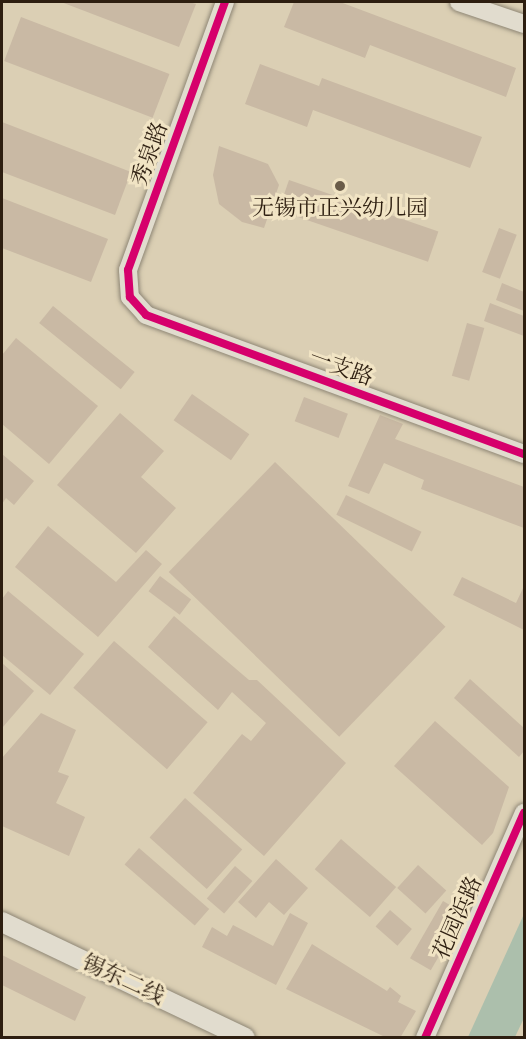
<!DOCTYPE html>
<html>
<head>
<meta charset="utf-8">
<style>
  body { margin:0 }
  #map { position:relative; width:526px; height:1039px; overflow:hidden; background:#dbcfb4; font-family:"IM FELL DW Pica","Noto Serif SC",serif }
  div>[style] { position:absolute }
  .water>* { inset:0; background:#acbfac }
  .building>* { inset:0; background:#c9b9a4; transform-origin:0 0 }
  .roads { filter:drop-shadow(0 0 2px #8e8675) drop-shadow(0 0 2px #8e8675) }
  .tertiary>* { height:18px; margin:-9px; padding:0 9px; transform-origin:9px; border-radius:9px; background:#e1dcce }
  .secondary>* { height:20px; margin:-10px; padding:0 10px; transform-origin:10px; border-radius:10px; background:#e1dcce }
  .cycleway>* { height:8px; margin:-4px; padding:0 4px; transform-origin:4px; border-radius:4px; background:#d6006c }
  .dots>* { width:16px; height:16px; translate:-50% -50%; box-sizing:border-box; border:3px solid #f1e4c4; border-radius:50% }
  span { translate:-50% -50%; white-space:nowrap; text-align:center; line-height:1.15; -webkit-text-stroke:6px #f1e4c4; paint-order:stroke }
  .street-label { font-size:22px; color:#2d1e10 }
  .poi-label { font-size:22px; color:#2d1e10 }
  .frame { position:absolute; inset:0; border:3px solid #2d1e10; pointer-events:none }
</style>
</head>
<body>
<div id="map">
  <div class="water">
    <div style="clip-path:polygon(524px 914px,524px 1018px,515px 1037px,468px 1037px)"></div>
  </div>
  <div class="building">
    <div style="clip-path:polygon(61px 2px,189px 2px,196px 4px,179px 47px)"></div>
    <div style="clip-path:polygon(294px 2px,340px 2px,516px 68px,506px 97px,370px 45px,365px 58px,284px 27px)"></div>
    <div style="left:21px;top:17px;width:159px;height:47px;rotate:21deg"></div>
    <div style="clip-path:polygon(260px 64px,319px 86px,322px 78px,482px 137px,470px 168px,313px 110px,307px 127px,245px 104px)"></div>
    <div style="clip-path:polygon(2px 122px,131px 172px,115px 215px,2px 172px)"></div>
    <div style="clip-path:polygon(219px 146px,268px 164px,279px 185px,264px 228px,242px 222px,219px 204px,213px 175px)"></div>
    <div style="left:289px;top:180px;width:158px;height:32px;rotate:19deg"></div>
    <div style="clip-path:polygon(2px 198px,108px 239px,91px 282px,2px 248px)"></div>
    <div style="left:499px;top:228px;width:19px;height:47px;rotate:21deg"></div>
    <div style="clip-path:polygon(502px 283px,524px 292px,524px 311px,496px 300px)"></div>
    <div style="clip-path:polygon(490px 303px,524px 316px,524px 336px,484px 321px)"></div>
    <div style="left:53px;top:306px;width:105px;height:22px;rotate:39deg"></div>
    <div style="left:467px;top:323px;width:18px;height:55px;rotate:16deg"></div>
    <div style="clip-path:polygon(16px 338px,98px 406px,49px 464px,2px 424px,2px 355px)"></div>
    <div style="left:192px;top:394px;width:70px;height:32px;rotate:35deg"></div>
    <div style="left:304px;top:397px;width:47px;height:26px;rotate:21deg"></div>
    <div style="clip-path:polygon(120px 413px,164px 451px,141px 477px,176px 508px,136px 553px,57px 485px)"></div>
    <div style="clip-path:polygon(380px 415px,403px 424px,395px 439px,524px 487px,524px 528px,421px 489px,424px 480px,384px 463px,369px 494px,348px 486px)"></div>
    <div style="clip-path:polygon(2px 454px,34px 481px,14px 505px,6px 498px,2px 504px)"></div>
    <div style="left:275px;top:462px;width:237px;height:153px;rotate:44deg"></div>
    <div style="left:346px;top:495px;width:84px;height:22px;rotate:26deg"></div>
    <div style="clip-path:polygon(48px 526px,116px 582px,146px 550px,162px 564px,98px 637px,15px 567px)"></div>
    <div style="left:160px;top:576px;width:39px;height:19px;rotate:37deg"></div>
    <div style="clip-path:polygon(462px 577px,516px 603px,524px 586px,524px 630px,453px 595px)"></div>
    <div style="clip-path:polygon(8px 591px,84px 654px,50px 695px,2px 655px,2px 599px)"></div>
    <div style="clip-path:polygon(174px 616px,249px 680px,257px 680px,346px 763px,264px 856px,193px 793px,242px 734px,251px 741px,266px 723px,232px 692px,218px 710px,148px 647px)"></div>
    <div style="left:114px;top:641px;width:124px;height:62px;rotate:41deg"></div>
    <div style="clip-path:polygon(2px 663px,34px 691px,2px 728px)"></div>
    <div style="clip-path:polygon(470px 679px,524px 728px,524px 751px,519px 757px,454px 698px)"></div>
    <div style="clip-path:polygon(41px 713px,76px 730px,58px 772px,69px 776px,56px 803px,85px 817px,69px 856px,2px 826px,2px 758px)"></div>
    <div style="clip-path:polygon(435px 721px,509px 787px,493px 833px,482px 845px,394px 766px)"></div>
    <div style="left:185px;top:798px;width:77px;height:53px;rotate:42deg"></div>
    <div style="left:341px;top:839px;width:73px;height:40px;rotate:41deg"></div>
    <div style="left:139px;top:848px;width:93px;height:22px;rotate:41deg"></div>
    <div style="clip-path:polygon(276px 859px,308px 888px,284px 915px,269px 902px,256px 918px,238px 902px)"></div>
    <div style="left:418px;top:865px;width:38px;height:31px;rotate:42deg"></div>
    <div style="left:235px;top:866px;width:23px;height:43px;rotate:41deg"></div>
    <div style="left:443px;top:901px;width:24px;height:66px;rotate:30deg"></div>
    <div style="left:390px;top:910px;width:29px;height:22px;rotate:41deg"></div>
    <div style="clip-path:polygon(290px 913px,308px 923px,276px 985px,202px 947px,212px 927px,227px 936px,233px 925px,273px 946px)"></div>
    <div style="clip-path:polygon(312px 944px,387px 991px,390px 987px,401px 996px,398px 1002px,416px 1011px,400px 1038px,387px 1038px,286px 989px)"></div>
    <div style="clip-path:polygon(2px 955px,86px 997px,75px 1021px,2px 985px)"></div>
  </div>
  <div class="roads">
    <div class="tertiary">
      <div style="left:225px;top:2px;width:285px;rotate:109.9deg"></div>
      <div style="left:128px;top:270px;width:27px;rotate:86deg"></div>
      <div style="left:130px;top:297px;width:24px;rotate:48deg"></div>
      <div style="left:146px;top:315px;width:403px;rotate:20.2deg"></div>
      <div style="left:459px;top:2px;width:69px;rotate:18.7deg"></div>
      <div style="left:425px;top:1038px;width:246px;rotate:-66.3deg"></div>
    </div>
    <div class="secondary">
      <div style="left:2px;top:922px;width:269px;rotate:25.5deg"></div>
    </div>
  </div>
  <div class="cycleway">
    <div style="left:225px;top:2px;width:285px;rotate:109.9deg"></div>
    <div style="left:128px;top:270px;width:27px;rotate:86deg"></div>
    <div style="left:130px;top:297px;width:24px;rotate:48deg"></div>
    <div style="left:146px;top:315px;width:403px;rotate:20.2deg"></div>
    <div style="left:425px;top:1038px;width:246px;rotate:-66.3deg"></div>
  </div>
  <div class="dots">
    <div style="left:340px;top:186px;background:#6a5c49"></div>
  </div>
  <div class="street-label">
    <span style="left:150px;top:154px;rotate:-70deg">秀泉路</span>
    <span style="left:341px;top:368px;rotate:20deg">一支路</span>
    <span style="left:458px;top:918px;rotate:-66deg">花园浜路</span>
    <span style="left:123px;top:980px;rotate:25deg">锡东二线</span>
  </div>
  <div class="poi-label">
    <span style="left:340px;top:209px">无锡市正兴幼儿园</span>
  </div>
  <div class="frame"></div>
</div>
</body>
</html>
